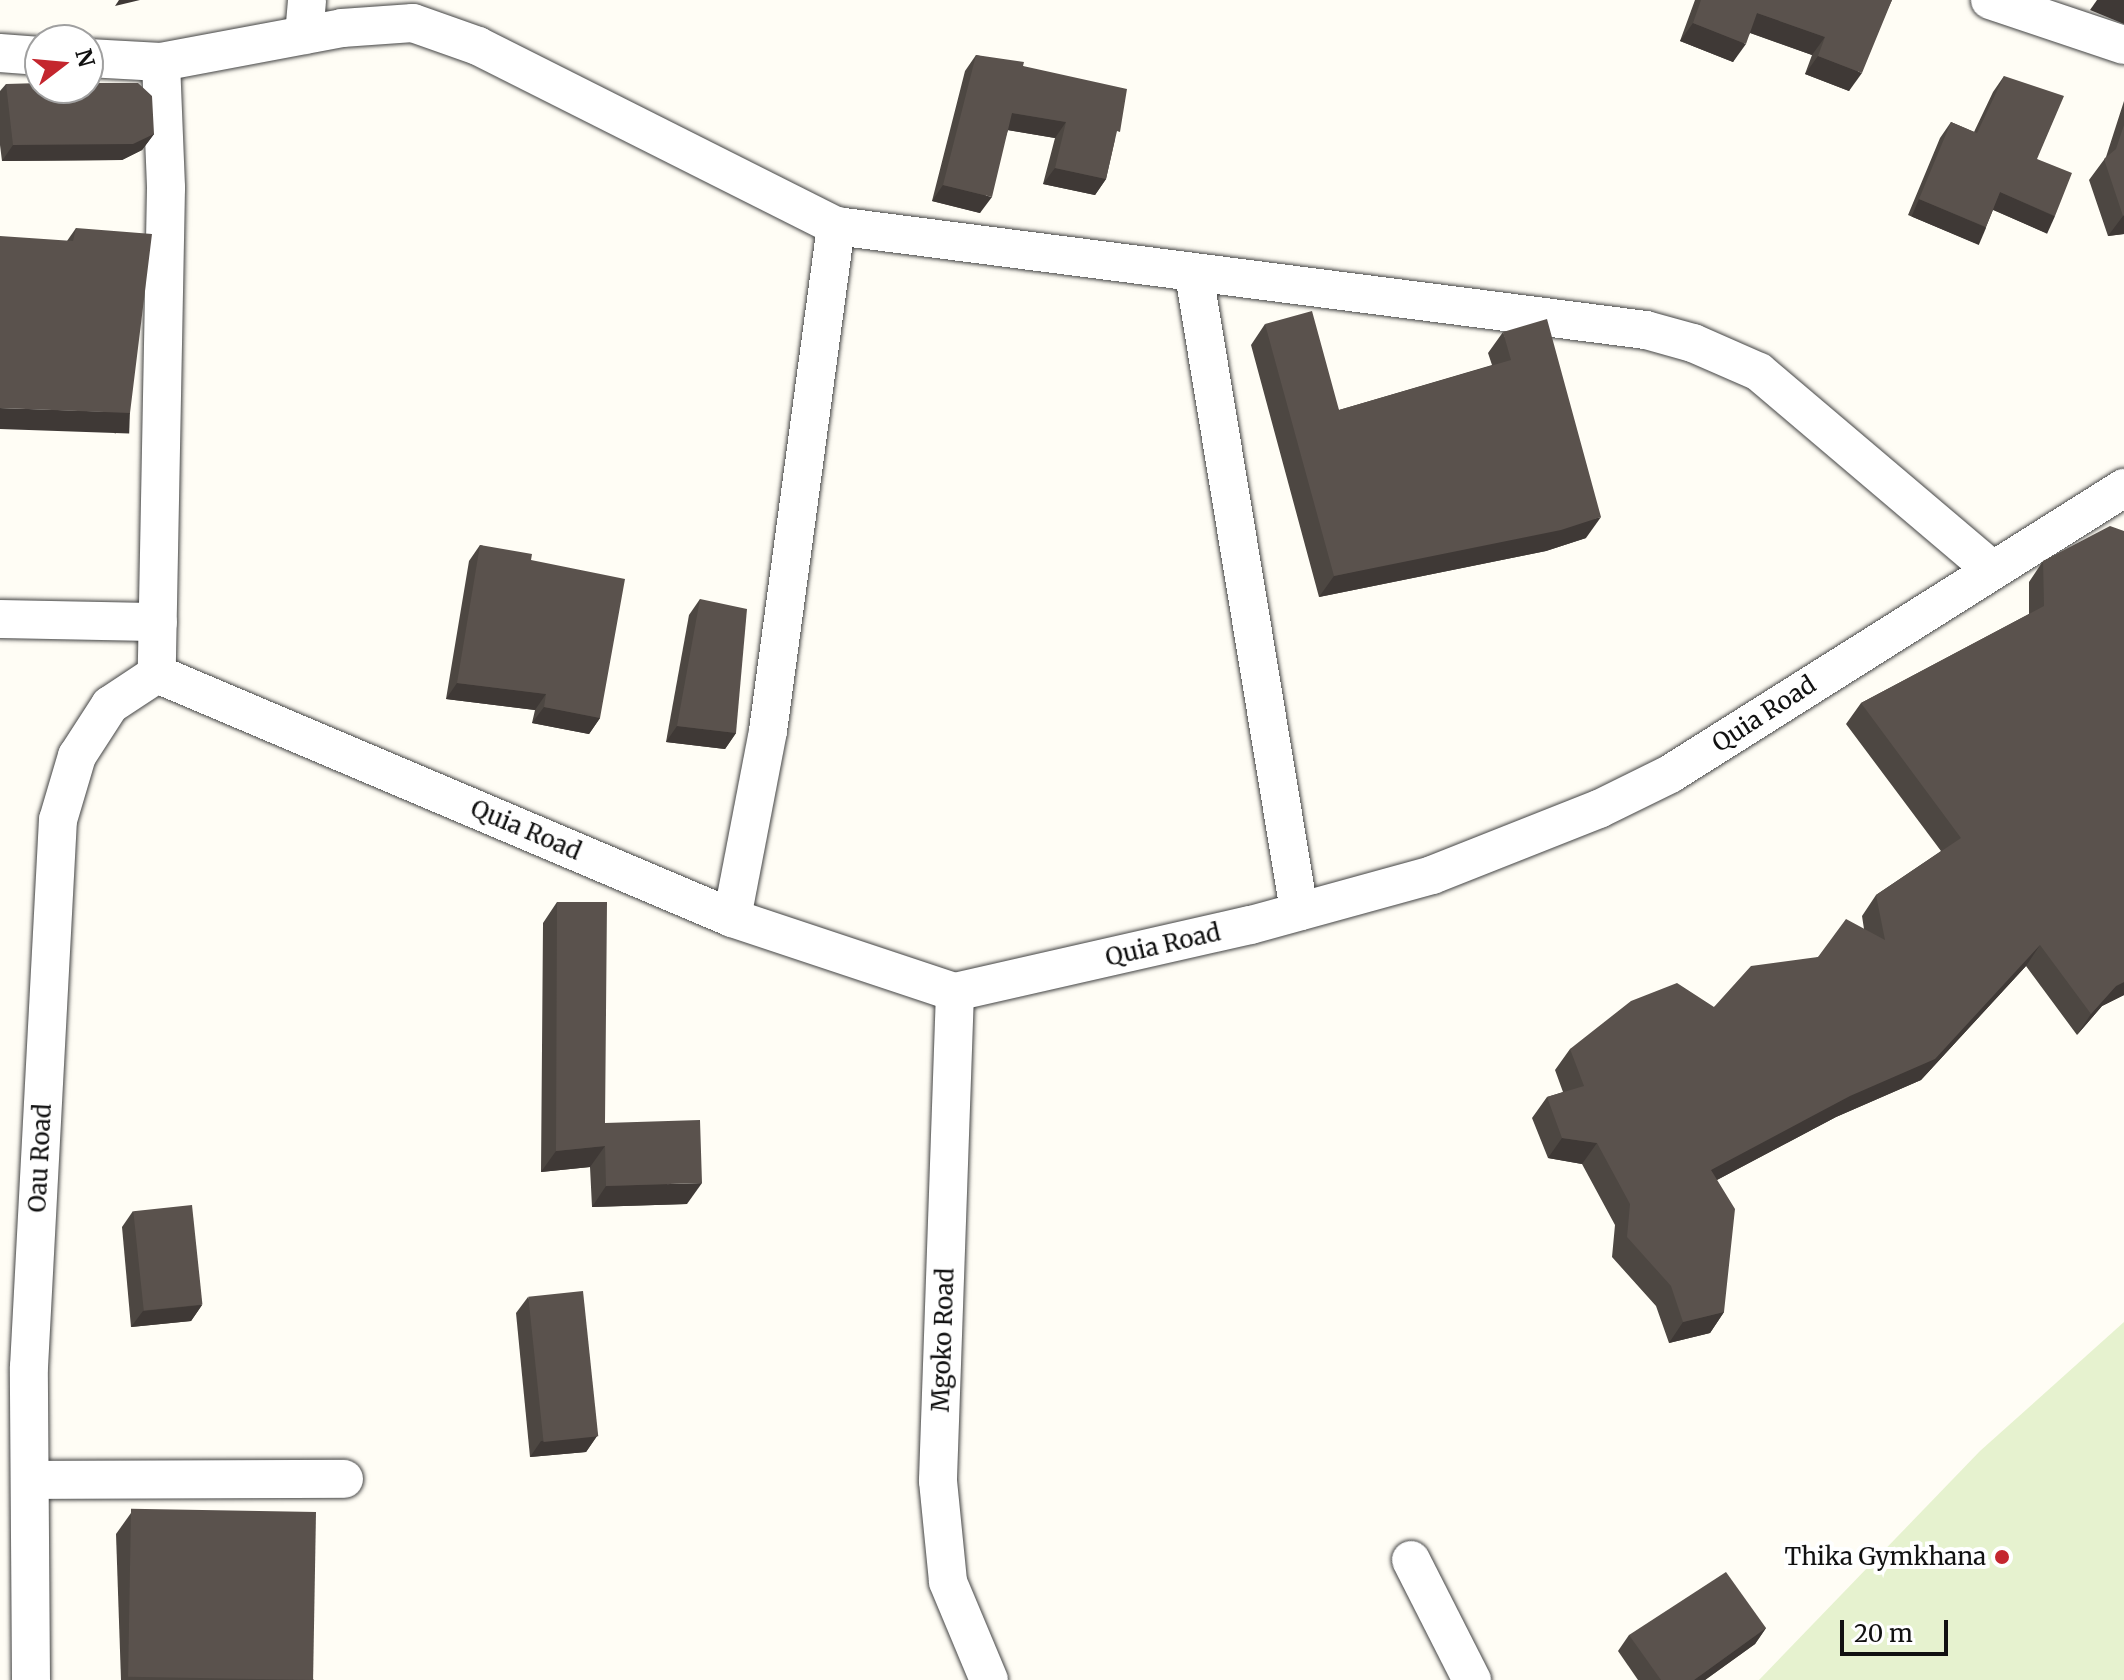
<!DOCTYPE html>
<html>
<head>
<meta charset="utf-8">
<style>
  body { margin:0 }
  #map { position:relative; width:2124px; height:1680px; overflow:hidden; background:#fffdf5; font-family:Merriweather,serif }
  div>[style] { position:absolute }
  .pitch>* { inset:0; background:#e6f2cf }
  .roads { filter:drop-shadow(0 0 2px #444) drop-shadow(0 0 2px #444) }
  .minor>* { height:38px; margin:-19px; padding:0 19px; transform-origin:19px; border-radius:19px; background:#fff }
  .wall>* { inset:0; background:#4d4742 }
  .shaded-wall>* { inset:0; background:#3f3936; transform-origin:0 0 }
  .building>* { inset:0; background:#5a524d; transform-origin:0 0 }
  .dots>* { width:22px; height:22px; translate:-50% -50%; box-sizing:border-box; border:4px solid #fff; border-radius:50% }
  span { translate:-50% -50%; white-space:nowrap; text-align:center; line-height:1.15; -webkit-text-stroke:8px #fff; paint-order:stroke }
  .street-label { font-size:24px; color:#111 }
  .poi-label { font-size:24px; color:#111 }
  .right { translate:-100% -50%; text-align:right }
  .north { position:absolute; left:24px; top:24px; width:80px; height:80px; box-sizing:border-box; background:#fff; border:2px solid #a0a0a0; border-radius:50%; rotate:74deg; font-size:22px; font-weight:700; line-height:32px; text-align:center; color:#111 }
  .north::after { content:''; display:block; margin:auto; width:28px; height:36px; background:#c4262e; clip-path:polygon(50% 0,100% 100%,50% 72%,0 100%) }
  .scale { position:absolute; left:1840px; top:1620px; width:108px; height:36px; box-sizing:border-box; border:4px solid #111; border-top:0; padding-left:10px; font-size:24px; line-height:28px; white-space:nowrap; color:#111; -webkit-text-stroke:6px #fff; paint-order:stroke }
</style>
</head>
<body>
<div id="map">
  <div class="pitch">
    <div style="clip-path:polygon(2124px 1322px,2124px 1680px,1759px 1680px,1980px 1451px)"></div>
  </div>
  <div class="roads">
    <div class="minor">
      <div style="left:1990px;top:0;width:141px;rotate:18.6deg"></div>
      <div style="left:304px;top:35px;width:35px;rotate:-85deg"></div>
      <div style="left:0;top:53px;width:40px;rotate:4.3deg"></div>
      <div style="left:88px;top:58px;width:73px;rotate:3.1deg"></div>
      <div style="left:161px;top:62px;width:126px;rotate:87.7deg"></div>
      <div style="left:166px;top:188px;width:486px;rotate:91.1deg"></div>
      <div style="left:161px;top:62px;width:184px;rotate:-10.6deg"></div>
      <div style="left:342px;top:28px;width:71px;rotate:-4deg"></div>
      <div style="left:413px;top:23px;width:69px;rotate:19.5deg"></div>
      <div style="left:478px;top:46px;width:401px;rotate:26.7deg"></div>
      <div style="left:1194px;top:274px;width:646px;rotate:80.64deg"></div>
      <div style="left:0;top:619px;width:158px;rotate:1.1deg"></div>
      <div style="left:157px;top:674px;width:625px;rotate:22.99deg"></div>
      <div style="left:732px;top:918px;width:235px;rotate:18.4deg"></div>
      <div style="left:955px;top:992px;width:303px;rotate:-12.8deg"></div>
      <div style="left:1251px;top:925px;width:188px;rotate:-15.4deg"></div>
      <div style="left:1432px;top:875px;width:180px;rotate:-21.6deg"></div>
      <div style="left:1599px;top:809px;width:79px;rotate:-26.2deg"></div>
      <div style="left:1670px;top:774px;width:537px;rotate:-32.21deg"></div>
      <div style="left:732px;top:918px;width:190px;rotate:-79.1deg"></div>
      <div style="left:768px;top:731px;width:510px;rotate:-82.33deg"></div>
      <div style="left:836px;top:226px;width:817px;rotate:7.32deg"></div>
      <div style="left:1646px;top:330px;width:49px;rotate:15.5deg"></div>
      <div style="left:1693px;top:343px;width:72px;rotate:23.7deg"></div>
      <div style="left:1759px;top:372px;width:304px;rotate:40.3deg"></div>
      <div style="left:955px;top:992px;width:489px;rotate:92deg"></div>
      <div style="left:938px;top:1481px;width:101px;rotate:84.3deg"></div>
      <div style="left:948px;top:1582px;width:106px;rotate:67.3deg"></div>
      <div style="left:30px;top:1480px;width:314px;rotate:-0.2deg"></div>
      <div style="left:1411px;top:1560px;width:135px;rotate:63.1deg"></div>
      <div style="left:31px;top:1680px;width:313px;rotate:-90.4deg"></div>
      <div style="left:29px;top:1367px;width:548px;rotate:-86.97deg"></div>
      <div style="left:58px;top:820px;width:67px;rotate:-73.5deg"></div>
      <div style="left:77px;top:756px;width:61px;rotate:-57.1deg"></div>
      <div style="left:110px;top:705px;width:56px;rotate:-33.4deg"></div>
    </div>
  </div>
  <div class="wall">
    <div style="clip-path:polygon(1695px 0,1892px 0,1849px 91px,1805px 74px,1812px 55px,1750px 33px,1733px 62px,1680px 41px)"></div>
    <div style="clip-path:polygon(976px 55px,1023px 66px,1115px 139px,1106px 179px,1095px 195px,1043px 184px,1055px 138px,1008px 130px,980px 213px,932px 201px,965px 71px)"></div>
    <div style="clip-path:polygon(2004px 76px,2037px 159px,2055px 216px,2044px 232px,1993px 210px,1986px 227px,1975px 243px,1908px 215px,1940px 138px,1951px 122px,1974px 132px,1993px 92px)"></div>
    <div style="clip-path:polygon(6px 84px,154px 134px,142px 150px,122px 160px,2px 161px,0 145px,0 91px)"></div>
    <div style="clip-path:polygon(2124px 101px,2124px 234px,2108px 236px,2089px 180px,2106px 157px)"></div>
    <div style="clip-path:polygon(76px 228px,130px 413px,115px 434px,67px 241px)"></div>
    <div style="clip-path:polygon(1265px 324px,1339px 410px,1492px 365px,1488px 353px,1503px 332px,1586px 538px,1546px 551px,1319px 597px,1251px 345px)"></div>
    <div style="clip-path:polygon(2124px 531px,2124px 995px,2102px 1006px,2077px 1035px,2026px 966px,1921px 1080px,1836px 1117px,1717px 1180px,1724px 1312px,1710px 1333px,1669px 1343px,1656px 1306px,1612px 1257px,1615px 1225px,1582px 1164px,1548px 1158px,1532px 1118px,1547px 1097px,1563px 1092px,1555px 1070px,1570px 1049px,1714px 1007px,1818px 957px,1864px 929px,1862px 916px,1876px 895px,1941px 851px,1846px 724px,1861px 703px,2029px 614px,2029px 582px,2043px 561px)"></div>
    <div style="clip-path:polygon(480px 545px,531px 560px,600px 718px,589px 734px,532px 723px,535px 710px,446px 699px,469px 561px)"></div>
    <div style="clip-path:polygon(700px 599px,736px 733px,725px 749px,666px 742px,689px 615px)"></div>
    <div style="clip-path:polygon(557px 902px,605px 1123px,687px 1204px,592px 1207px,590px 1167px,541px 1172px,543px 923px)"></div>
    <div style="clip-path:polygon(133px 1211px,202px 1305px,191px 1321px,131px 1327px,122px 1227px)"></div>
    <div style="clip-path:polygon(528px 1297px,597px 1436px,586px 1452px,530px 1457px,516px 1313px)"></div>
    <div style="clip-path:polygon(131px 1513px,314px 1680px,121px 1680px,116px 1534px)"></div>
    <div style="clip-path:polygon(1766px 1628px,1755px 1644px,1705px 1680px,1638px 1680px,1618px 1651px,1629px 1635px)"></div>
  </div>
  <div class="shaded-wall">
    <div style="clip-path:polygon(119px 0,140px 0,115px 6px)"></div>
    <div style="clip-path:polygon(2097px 0,2124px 0,2124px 24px,2090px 10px)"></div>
    <div style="clip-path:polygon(1757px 13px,1825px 37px,1812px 55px,1745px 31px)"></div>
    <div style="clip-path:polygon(1693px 23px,1746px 44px,1733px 62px,1680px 41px)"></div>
    <div style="clip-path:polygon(1818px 56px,1862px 73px,1849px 91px,1805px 74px)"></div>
    <div style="clip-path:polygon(1012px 113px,1066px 122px,1055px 138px,1001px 129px)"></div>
    <div style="clip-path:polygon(154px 134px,142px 150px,122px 160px,2px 161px,13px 145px)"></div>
    <div style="clip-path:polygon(1055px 168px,1106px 179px,1095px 195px,1043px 184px)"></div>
    <div style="clip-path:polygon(943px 185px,992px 197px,980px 213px,932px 201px)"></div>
    <div style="left:2000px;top:192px;width:60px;height:19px;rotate:24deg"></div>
    <div style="left:1919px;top:199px;width:73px;height:19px;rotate:23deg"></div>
    <div style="clip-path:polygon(2124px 215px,2124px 234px,2108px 236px,2123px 216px)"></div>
    <div style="left:0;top:408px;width:130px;height:21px;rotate:2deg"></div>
    <div style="clip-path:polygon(1601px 517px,1586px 538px,1546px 551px,1319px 597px,1334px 576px)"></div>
    <div style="clip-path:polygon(457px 683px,546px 694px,535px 710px,446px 699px)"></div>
    <div style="clip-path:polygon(544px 707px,600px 718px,589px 734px,532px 723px)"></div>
    <div style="clip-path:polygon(677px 726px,736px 733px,725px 749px,666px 742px)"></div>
    <div style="clip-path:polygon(2040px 945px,2026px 966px,1921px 1080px,1836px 1117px,1696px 1191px,1711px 1170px)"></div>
    <div style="clip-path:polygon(2124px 982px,2124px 995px,2102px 1006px,2077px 1035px,2091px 1014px,2116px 986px)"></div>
    <div style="clip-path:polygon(1562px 1138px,1597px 1143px,1582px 1164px,1548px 1158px)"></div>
    <div style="clip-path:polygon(605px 1146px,590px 1167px,541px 1172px,556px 1151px)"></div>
    <div style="clip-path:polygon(702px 1183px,687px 1204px,592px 1207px,606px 1186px)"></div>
    <div style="clip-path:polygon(202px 1305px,191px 1321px,131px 1327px,143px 1311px)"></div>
    <div style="clip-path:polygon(1724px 1312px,1710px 1333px,1669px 1343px,1683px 1322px)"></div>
    <div style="clip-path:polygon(597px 1436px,586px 1452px,530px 1457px,541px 1441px)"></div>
    <div style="clip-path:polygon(1766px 1628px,1755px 1644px,1705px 1680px,1694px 1680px)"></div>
  </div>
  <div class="building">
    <div style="clip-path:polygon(1701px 0,1892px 0,1862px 73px,1818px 56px,1825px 37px,1757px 13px,1746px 44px,1693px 23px)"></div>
    <div style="clip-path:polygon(976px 55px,1024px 62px,1023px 66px,1127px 89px,1120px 132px,1117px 131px,1106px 179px,1055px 168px,1066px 122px,1012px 113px,992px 197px,943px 185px)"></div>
    <div style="clip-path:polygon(2004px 76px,2064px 96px,2037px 159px,2072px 173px,2055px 216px,2000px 192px,1986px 227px,1919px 199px,1951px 122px,1977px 133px)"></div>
    <div style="clip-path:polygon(40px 83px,40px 88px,88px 88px,88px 83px,138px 83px,152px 96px,154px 134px,133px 144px,13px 145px,6px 84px)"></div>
    <div style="clip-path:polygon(2124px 125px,2124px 215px,2123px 216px,2104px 159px,2116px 149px)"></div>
    <div style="clip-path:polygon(76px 228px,152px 234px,130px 413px,0 408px,0 236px,73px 241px)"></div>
    <div style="clip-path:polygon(1312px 311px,1339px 410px,1511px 360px,1503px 332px,1547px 319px,1601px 517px,1561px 530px,1334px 576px,1265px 324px)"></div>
    <div style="clip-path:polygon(2110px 526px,2124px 531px,2124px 982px,2116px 986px,2091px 1014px,2040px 945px,1935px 1059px,1850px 1096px,1711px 1170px,1735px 1209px,1724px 1312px,1683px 1322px,1671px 1286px,1627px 1237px,1630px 1204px,1597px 1143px,1562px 1138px,1547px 1097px,1584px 1086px,1570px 1049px,1631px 1001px,1677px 983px,1714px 1007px,1751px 966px,1818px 957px,1846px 919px,1885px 940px,1876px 895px,1961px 838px,1861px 703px,2044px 606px,2043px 561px)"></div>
    <div style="clip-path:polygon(480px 545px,532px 554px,531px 560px,625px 579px,600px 718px,544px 707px,546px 694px,457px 683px)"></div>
    <div style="clip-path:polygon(700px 599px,747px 609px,736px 733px,677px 726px)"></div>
    <div style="clip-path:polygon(557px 902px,607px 902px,605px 1123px,700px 1120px,702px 1183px,606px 1186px,605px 1146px,556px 1151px)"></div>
    <div style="left:192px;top:1205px;width:100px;height:59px;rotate:84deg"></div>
    <div style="left:583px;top:1291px;width:146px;height:55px;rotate:84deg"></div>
    <div style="left:316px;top:1512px;width:168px;height:185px;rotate:91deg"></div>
    <div style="clip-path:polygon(1726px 1572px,1766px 1628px,1694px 1680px,1661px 1680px,1629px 1635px)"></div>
  </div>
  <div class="dots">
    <div style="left:2002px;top:1557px;background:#c4262e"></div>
  </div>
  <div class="street-label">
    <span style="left:1764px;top:714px;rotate:-33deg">Quia Road</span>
    <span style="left:526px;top:830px;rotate:23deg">Quia Road</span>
    <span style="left:1163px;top:945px;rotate:-13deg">Quia Road</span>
    <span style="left:40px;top:1158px;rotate:-87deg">Oau Road</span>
    <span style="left:943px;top:1340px;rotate:-88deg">Mgoko Road</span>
  </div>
  <div class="poi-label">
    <span class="right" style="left:1986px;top:1557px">Thika Gymkhana</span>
  </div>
  <div class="north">N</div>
  <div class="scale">20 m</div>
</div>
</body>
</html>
